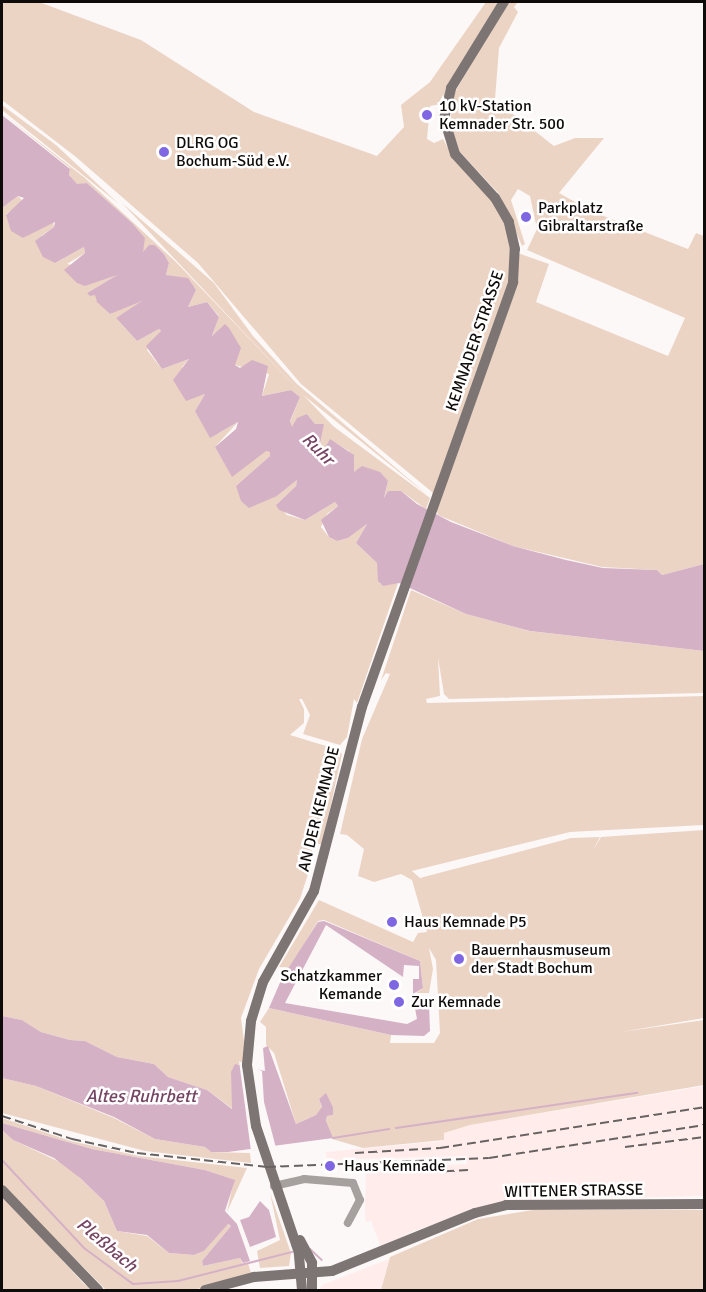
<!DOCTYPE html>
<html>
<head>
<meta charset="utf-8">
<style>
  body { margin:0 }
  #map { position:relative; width:706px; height:1292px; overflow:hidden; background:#fdf8f8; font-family:Signika,sans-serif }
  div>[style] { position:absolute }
  .built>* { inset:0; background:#ffeceb }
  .green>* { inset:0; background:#ecd4c5 }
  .water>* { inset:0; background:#d5b1c6 }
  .pier>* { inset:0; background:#fdf8f8 }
  .stream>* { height:2px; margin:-1px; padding:0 1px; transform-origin:1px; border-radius:1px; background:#d5b1c6 }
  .street>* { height:8px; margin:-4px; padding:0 4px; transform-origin:4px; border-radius:4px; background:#a6a09e }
  .secondary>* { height:10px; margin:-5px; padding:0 5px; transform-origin:5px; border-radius:5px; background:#7d7573 }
  .rail>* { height:2px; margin-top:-1px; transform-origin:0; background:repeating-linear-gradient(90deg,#676362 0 9px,transparent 0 13.5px) }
  .dots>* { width:16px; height:16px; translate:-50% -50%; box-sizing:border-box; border:3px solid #fff; border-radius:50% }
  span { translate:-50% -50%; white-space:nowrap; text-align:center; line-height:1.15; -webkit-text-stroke:5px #fff; paint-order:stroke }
  .poi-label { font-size:16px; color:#0f0b0a }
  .left { translate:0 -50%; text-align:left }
  .right { translate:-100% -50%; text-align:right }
  .street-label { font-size:16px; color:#0f0b0a }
  .water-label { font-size:18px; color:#764563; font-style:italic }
  .frame { position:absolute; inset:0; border:3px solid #0f0b0a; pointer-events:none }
</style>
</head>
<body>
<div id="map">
  <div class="built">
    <div style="clip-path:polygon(704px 1086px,704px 1196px,506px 1200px,414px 1231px,381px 1247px,371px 1221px,366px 1222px,365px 1214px,366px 1169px,467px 1164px,467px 1156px,327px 1160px,326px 1152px,444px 1141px,444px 1133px,470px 1125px)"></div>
    <div style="clip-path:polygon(389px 1259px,381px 1290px,319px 1290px,322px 1285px)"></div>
  </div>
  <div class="green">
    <div style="clip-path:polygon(2px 2px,39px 2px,141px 40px,254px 112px,377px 156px,404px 127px,401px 105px,430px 82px,486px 2px,500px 2px,441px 104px,430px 106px,427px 139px,434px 143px,443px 139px,452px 155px,493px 201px,504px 220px,512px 251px,549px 264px,536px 302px,668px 356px,685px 318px,527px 250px,537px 229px,530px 196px,518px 189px,511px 200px,525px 244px,522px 246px,499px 194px,459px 151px,451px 130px,451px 99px,507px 2px,518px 2px,514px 7px,518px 12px,499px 48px,495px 100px,554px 146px,575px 138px,604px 138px,559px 193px,591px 211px,688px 249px,696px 233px,704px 236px,704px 564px,662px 575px,657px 570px,602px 567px,513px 546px,438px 515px,432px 492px,301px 384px,198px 263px,76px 157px,2px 100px)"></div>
    <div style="clip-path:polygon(2px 105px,56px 145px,119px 204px,2px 110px)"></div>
    <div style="clip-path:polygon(2px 113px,85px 178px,176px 262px,333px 426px,430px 498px,426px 509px,401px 491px,389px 491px,384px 499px,388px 481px,353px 472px,349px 451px,330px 440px,323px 451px,315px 424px,307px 414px,292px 428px,290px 422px,300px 397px,291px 390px,262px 396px,269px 374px,235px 365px,217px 332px,212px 337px,219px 316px,207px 302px,188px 307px,196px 290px,183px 280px,166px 275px,169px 263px,164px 254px,155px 245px,143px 253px,143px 244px,131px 222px,87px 183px,77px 185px,69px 175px,70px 168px)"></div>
    <div style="clip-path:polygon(18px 196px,24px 202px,6px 214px,23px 238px,53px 221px,54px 227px,41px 236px,55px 263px,84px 247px,85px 253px,67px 264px,117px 275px,87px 293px,95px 294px,110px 314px,139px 299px,141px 304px,116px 318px,137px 341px,159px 329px,161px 331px,147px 350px,162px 369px,189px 359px,182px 367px,195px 397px,205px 394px,195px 411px,219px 433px,238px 422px,215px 447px,232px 476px,266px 450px,270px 452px,270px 456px,236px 486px,277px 496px,297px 480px,296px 486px,277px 504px,287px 515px,305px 520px,335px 502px,338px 506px,327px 514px,321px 527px,329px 537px,337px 541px,348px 538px,367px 524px,356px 543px,377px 563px,380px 584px,398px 583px,357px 703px,354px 699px,347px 737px,340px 745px,303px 734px,310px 715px,302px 699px,299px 699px,304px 709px,304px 723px,290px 735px,339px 750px,342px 754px,322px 845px,303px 838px,301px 845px,315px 852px,300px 899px,259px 969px,241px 1018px,258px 1150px,251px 1151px,238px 1064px,232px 1084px,233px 1109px,207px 1090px,168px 1077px,154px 1064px,117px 1057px,85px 1041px,70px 1040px,41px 1032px,22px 1020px,2px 1016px,2px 208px)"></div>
    <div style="clip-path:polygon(122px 203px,214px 283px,253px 336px,297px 384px,430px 497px,302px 394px)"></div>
    <div style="clip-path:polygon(411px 590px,466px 614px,529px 631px,704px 651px,704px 693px,449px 699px,444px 694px,438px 658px,440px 696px,426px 699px,427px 703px,704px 696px,704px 825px,570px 832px,412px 871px,420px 878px,571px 838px,600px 837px,593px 850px,601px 837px,704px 830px,704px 1018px,621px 1032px,704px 1020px,704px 1085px,470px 1125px,444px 1133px,444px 1140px,363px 1148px,332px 1139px,326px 1122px,327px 1116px,333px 1115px,333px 1107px,326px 1094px,319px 1099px,322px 1108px,316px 1115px,296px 1124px,274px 1053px,266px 1045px,266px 1027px,260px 1022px,269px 1008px,391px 1035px,390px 1043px,434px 1043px,440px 1033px,436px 960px,429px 948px,433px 969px,429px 993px,416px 993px,423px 988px,420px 961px,324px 920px,318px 921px,290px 968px,279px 967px,319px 900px,413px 942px,418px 933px,427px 932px,412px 880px,401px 874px,374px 882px,358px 876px,364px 849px,347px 835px,340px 834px,362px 739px,390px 674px,386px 673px,381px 680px)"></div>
    <div style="clip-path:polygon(2px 1078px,36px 1086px,114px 1118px,155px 1139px,205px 1147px,211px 1152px,250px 1153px,251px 1163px,145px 1151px,2px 1113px)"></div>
    <div style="clip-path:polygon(2px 1118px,71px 1141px,139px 1156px,247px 1168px,227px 1212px,234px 1180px,205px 1170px,92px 1149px,2px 1123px)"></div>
    <div style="clip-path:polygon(2px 1130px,13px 1140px,66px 1165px,104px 1201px,117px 1231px,147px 1236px,169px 1253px,194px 1255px,204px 1251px,227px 1224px,231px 1226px,202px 1261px,203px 1266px,240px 1258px,243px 1265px,248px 1263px,251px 1273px,194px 1290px,106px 1290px,2px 1185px)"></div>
    <div style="clip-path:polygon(270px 1193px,291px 1253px,289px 1266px,260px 1268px,257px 1251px,280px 1240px)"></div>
    <div style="clip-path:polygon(2px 1194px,84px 1284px,93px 1290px,2px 1290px)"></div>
    <div style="clip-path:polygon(533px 1210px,704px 1210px,704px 1290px,381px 1290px,390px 1257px,478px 1219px)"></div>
  </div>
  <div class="water">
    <div style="clip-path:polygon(2px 115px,70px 169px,69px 175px,77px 184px,87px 183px,131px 222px,145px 238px,143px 252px,149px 245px,155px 245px,164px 254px,169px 263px,166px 275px,188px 278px,196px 290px,188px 307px,207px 302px,219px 317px,212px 336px,225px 324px,229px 328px,241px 348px,235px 365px,240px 368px,252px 360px,268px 366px,262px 396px,291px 390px,300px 397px,290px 421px,292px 427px,297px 418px,307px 414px,315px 424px,324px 424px,319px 448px,323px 451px,330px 439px,354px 455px,354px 472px,362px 466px,380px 472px,388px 481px,384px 498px,388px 491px,401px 491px,417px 504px,451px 522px,513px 546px,566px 560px,603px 568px,657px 570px,662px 575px,704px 564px,704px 651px,530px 631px,466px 614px,399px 583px,383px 586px,378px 581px,377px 563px,356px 543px,367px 524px,348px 538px,337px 541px,329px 537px,321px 520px,338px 506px,335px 502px,305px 520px,279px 510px,276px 505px,296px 486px,297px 480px,277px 496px,249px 508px,241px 501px,236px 486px,270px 456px,270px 452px,266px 451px,232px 477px,215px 447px,236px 429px,238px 422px,210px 438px,195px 411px,205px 394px,186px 401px,173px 380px,189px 359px,162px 369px,146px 346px,161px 331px,159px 329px,137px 341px,116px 318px,142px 301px,110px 314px,97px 302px,95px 295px,90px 296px,87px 293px,117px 275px,85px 286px,77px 283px,64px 270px,85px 253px,84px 247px,55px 263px,43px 257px,35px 241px,54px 227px,55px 222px,23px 238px,11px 231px,6px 215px,24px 198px,18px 196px,2px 208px)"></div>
    <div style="clip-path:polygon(324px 921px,420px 961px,423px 988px,413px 994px,413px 979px,419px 979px,419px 966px,404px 965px,403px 977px,326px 925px,285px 1003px,407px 1024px,417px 1019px,414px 1003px,429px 1003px,430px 1031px,424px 1036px,391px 1035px,269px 1008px,282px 978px,318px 922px)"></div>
    <div style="clip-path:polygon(2px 1016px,22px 1020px,41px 1032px,70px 1040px,85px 1041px,117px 1057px,154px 1064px,168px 1077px,207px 1090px,232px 1109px,231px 1072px,235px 1064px,265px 1071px,263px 1048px,268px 1046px,296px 1124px,316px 1115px,322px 1107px,319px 1099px,326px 1093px,333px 1107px,333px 1115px,327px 1116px,326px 1121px,333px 1138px,228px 1152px,211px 1152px,205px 1147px,155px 1139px,114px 1117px,36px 1086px,2px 1078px)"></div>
    <div style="clip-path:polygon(2px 1123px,92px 1149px,205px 1170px,235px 1180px,225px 1211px,237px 1224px,250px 1261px,243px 1263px,240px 1258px,203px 1266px,202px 1261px,231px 1226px,228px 1224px,204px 1251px,194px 1255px,169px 1253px,147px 1235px,117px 1231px,104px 1201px,80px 1178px,54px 1158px,13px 1140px,2px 1130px)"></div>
    <div style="clip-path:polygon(260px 1201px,269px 1210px,276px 1237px,250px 1247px,240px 1220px,249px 1217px)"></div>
  </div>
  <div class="pier">
    <div style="clip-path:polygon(239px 1061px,262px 1071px,264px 1102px,276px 1148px,251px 1151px)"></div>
  </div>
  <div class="stream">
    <div style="left:396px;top:1128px;width:244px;rotate:-8.3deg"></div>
    <div style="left:333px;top:1138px;width:57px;rotate:-9.1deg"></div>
    <div style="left:2px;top:1160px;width:120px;rotate:47deg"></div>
    <div style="left:84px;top:1248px;width:61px;rotate:36.3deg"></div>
    <div style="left:133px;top:1284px;width:45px;rotate:-3.8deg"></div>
    <div style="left:178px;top:1281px;width:118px;rotate:-14.3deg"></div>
    <div style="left:310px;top:1249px;width:16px;rotate:43deg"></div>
  </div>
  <div class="street">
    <div style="left:274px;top:1186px;width:31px;rotate:-13deg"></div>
    <div style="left:304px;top:1179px;width:49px;rotate:4.7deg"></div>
    <div style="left:353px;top:1183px;width:18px;rotate:68deg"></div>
    <div style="left:360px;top:1200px;width:26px;rotate:118deg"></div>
  </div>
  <div class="secondary">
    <div style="left:2px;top:1190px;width:139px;rotate:46.2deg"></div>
    <div style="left:300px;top:1240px;width:26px;rotate:62deg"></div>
    <div style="left:312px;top:1263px;width:27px;rotate:90deg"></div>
    <div style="left:205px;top:1290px;width:51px;rotate:-14.9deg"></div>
    <div style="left:254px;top:1277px;width:78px;rotate:-4.4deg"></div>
    <div style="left:332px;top:1271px;width:154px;rotate:-22.1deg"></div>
    <div style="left:475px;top:1213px;width:32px;rotate:-14deg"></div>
    <div style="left:506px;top:1205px;width:198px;rotate:-0.3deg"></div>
    <div style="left:302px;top:1290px;width:37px;rotate:-95deg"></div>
    <div style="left:299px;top:1253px;width:134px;rotate:-108.7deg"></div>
    <div style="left:256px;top:1126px;width:62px;rotate:-98.4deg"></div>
    <div style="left:247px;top:1065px;width:44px;rotate:-84.8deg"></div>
    <div style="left:251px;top:1021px;width:41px;rotate:-72.9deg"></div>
    <div style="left:263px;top:982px;width:104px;rotate:-60.7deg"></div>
    <div style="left:314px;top:891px;width:190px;rotate:-75.4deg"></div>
    <div style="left:362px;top:707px;width:451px;rotate:-70.4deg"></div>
    <div style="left:513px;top:282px;width:33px;rotate:-87deg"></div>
    <div style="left:515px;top:249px;width:28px;rotate:-103deg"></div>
    <div style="left:509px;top:222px;width:28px;rotate:-120deg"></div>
    <div style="left:495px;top:198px;width:59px;rotate:-132.3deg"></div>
    <div style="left:455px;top:154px;width:37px;rotate:-107deg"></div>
    <div style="left:444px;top:119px;width:32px;rotate:-77deg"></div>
    <div style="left:451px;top:88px;width:101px;rotate:-58.4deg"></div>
  </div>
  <div class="rail">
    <div style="left:2px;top:1116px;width:74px;rotate:18.2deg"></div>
    <div style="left:72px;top:1139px;width:66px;rotate:12.2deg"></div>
    <div style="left:137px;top:1153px;width:131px;rotate:6.1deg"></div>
    <div style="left:267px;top:1167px;width:222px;rotate:-2.3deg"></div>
    <div style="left:489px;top:1158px;width:218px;rotate:-8.7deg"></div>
    <div style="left:625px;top:1147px;width:80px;rotate:-7.2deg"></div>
    <div style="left:355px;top:1153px;width:85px;rotate:-3.4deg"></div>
    <div style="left:440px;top:1148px;width:267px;rotate:-8.8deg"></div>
    <div style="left:432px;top:1172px;width:36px;rotate:-3deg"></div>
  </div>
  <div class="dots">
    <div style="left:427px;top:115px;background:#7f66e2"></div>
    <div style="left:164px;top:152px;background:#7f66e2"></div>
    <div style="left:526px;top:217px;background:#7f66e2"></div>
    <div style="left:392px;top:922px;background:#7f66e2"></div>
    <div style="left:459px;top:959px;background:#7f66e2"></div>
    <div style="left:394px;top:985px;background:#7f66e2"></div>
    <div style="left:399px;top:1002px;background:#7f66e2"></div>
    <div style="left:330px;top:1166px;background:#7f66e2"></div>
  </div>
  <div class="poi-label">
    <span class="left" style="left:439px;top:115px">10 kV-Station<br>Kemnader Str. 500</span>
    <span class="left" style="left:176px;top:152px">DLRG OG<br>Bochum-Süd e.V.</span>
    <span class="left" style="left:538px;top:217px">Parkplatz<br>Gibraltarstraße</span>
    <span class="left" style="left:404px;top:922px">Haus Kemnade P5</span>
    <span class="left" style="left:471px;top:959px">Bauernhausmuseum<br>der Stadt Bochum</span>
    <span class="right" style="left:382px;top:985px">Schatzkammer<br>Kemande</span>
    <span class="left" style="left:411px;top:1002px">Zur Kemnade</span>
    <span class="left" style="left:344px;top:1166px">Haus Kemnade</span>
  </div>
  <div class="street-label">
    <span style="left:475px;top:341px;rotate:-71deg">KEMNADER STRASSE</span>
    <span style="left:319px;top:809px;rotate:-76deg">AN DER KEMNADE</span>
    <span style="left:574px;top:1191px;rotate:-1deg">WITTENER STRASSE</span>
  </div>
  <div class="water-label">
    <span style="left:318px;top:449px;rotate:45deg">Ruhr</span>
    <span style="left:141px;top:1096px">Altes Ruhrbett</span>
    <span style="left:107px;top:1245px;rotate:40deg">Pleßbach</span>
  </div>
  <div class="frame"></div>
</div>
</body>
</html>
